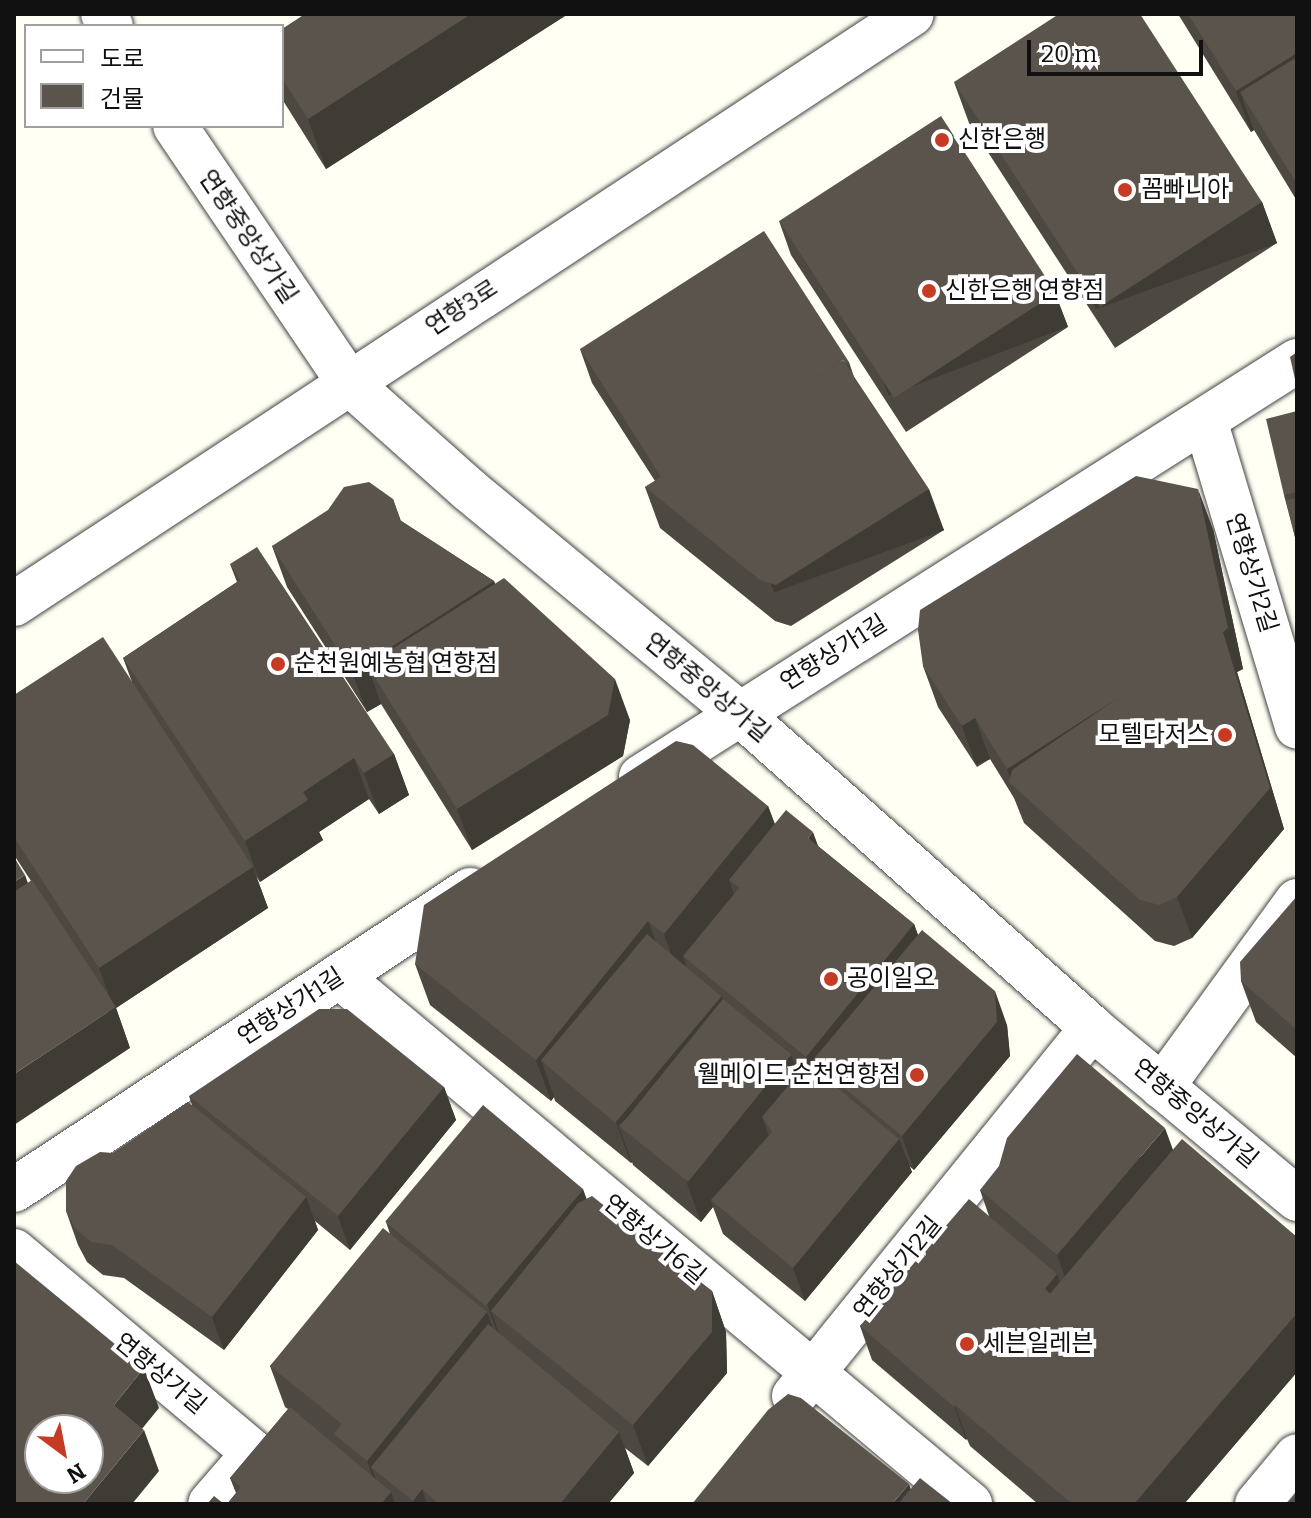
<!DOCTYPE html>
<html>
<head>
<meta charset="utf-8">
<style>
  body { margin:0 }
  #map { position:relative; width:1311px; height:1518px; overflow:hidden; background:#fffff4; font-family:Bitter,"Noto Sans KR",serif }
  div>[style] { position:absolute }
  .roads { filter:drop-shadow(0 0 2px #444) drop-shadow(0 0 2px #444) }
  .minor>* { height:44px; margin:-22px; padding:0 22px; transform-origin:22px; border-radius:22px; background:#fff }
  .wall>* { inset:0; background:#4d4841 }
  .shaded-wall>* { inset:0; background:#3f3b35; transform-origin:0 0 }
  .building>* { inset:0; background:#5a544c; transform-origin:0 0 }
  .dots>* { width:22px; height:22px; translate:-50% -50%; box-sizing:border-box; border:4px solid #fff; border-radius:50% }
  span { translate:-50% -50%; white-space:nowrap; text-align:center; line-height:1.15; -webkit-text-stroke:8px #fff; paint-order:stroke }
  .poi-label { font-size:24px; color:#111 }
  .left { translate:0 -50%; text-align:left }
  .right { translate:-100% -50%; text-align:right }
  .street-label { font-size:24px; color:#111 }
  .frame { position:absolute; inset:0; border:16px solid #111; pointer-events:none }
  .legend { position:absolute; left:24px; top:24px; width:260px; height:104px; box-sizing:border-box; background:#fff; border:2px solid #a0a0a0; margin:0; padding:10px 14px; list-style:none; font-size:24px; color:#111 }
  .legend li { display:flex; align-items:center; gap:16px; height:40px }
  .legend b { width:40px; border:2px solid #a0a0a0 }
  .north { position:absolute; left:24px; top:1414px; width:80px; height:80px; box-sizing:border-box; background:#fff; border:2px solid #a0a0a0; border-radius:50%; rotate:148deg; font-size:22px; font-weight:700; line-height:32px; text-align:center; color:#111 }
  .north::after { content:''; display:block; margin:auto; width:28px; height:36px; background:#c63b23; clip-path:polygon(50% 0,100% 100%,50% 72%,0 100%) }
  .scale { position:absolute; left:1027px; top:40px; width:176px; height:36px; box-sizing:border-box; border:4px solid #111; border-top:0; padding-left:10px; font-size:24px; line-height:28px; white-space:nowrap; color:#111; -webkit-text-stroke:6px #fff; paint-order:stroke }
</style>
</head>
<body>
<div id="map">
  <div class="roads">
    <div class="minor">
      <div style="left:103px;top:14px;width:14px;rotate:56deg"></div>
      <div style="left:175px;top:126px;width:309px;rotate:55.9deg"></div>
      <div style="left:348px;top:382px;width:161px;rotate:41.7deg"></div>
      <div style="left:468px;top:489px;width:352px;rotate:39.6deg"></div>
      <div style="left:739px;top:713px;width:473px;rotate:41.7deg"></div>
      <div style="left:1092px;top:1028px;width:267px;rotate:39.8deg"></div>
      <div style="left:1205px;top:420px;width:320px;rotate:73.3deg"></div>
      <div style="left:14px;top:604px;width:1074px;rotate:-33.31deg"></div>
      <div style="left:641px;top:777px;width:777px;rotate:-32.38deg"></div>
      <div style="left:339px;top:976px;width:823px;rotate:39.92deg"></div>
      <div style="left:1162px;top:1087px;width:230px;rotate:-54deg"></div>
      <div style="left:14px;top:1190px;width:546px;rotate:-33.34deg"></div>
      <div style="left:14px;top:1251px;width:314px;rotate:40.1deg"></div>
      <div style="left:254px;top:1453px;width:67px;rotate:130.8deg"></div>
      <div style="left:794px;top:1396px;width:474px;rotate:-51deg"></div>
      <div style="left:1257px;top:1504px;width:62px;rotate:-50.2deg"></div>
    </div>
  </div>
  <div class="wall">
    <div style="clip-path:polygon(305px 14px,568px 14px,326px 169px,282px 99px,282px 78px)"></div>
    <div style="clip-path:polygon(1178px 14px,1297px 14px,1297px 201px,1254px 130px,1251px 132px)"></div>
    <div style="clip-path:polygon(954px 82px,1262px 202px,1277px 243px,1115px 348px,969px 123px)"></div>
    <div style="clip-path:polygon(779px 221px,1055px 293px,1068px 327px,906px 432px,791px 255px)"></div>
    <div style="clip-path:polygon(580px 349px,849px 362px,854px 377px,944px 530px,791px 626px,775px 621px,660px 528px,645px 487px,655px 481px,592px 383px)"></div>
    <div style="clip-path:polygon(1297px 411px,1297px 545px,1284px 495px)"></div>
    <div style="clip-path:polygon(393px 499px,401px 521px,494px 581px,495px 584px,630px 720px,623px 756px,472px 850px,381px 704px,367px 712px,287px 587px,272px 546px)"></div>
    <div style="clip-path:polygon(1213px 529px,1243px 669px,1237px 672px,1284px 829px,1192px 938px,1174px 946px,1155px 941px,1024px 823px,1014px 798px,990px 759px,977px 767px,938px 707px,923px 666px)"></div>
    <div style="clip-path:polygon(230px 564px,394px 754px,409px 795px,379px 814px,369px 799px,319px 832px,323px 840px,260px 882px,256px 876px,268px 908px,116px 1008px,130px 1048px,28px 883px,31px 881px,14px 855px,14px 695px,132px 682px,123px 658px,237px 582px)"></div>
    <div style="clip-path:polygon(768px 806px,775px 824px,818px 846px,914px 924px,918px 935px,1007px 1025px,1010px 1056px,914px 1170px,909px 1166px,912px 1172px,805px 1301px,723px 1234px,713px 1207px,701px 1222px,633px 1165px,632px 1162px,631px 1163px,555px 1101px,554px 1097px,551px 1101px,430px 1005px,415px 964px)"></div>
    <div style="clip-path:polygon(1297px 896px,1297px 1058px,1256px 1022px,1241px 981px)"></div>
    <div style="clip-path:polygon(444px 1087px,456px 1120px,350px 1250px,315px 1221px,318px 1230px,224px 1350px,124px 1278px,103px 1275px,87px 1262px,78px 1245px,66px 1211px,113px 1153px,192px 1105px,189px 1096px)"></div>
    <div style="clip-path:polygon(1173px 1150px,1297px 1237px,1297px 1372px,1184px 1504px,1038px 1504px,970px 1446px,967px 1439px,966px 1440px,872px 1360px,860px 1326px,989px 1216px,980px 1190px)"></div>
    <div style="clip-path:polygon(587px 1199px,712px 1291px,726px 1332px,727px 1373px,648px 1466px,625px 1448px,634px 1473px,608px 1504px,227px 1504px,236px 1493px,230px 1478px,288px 1409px,285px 1407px,270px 1366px,390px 1234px,386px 1222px)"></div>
  </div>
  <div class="shaded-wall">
    <div style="clip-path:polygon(471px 14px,568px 14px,326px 169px,308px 119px)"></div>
    <div style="clip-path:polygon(1297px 53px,1297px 104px,1240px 92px,1254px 130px,1251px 132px,1236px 91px)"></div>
    <div style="left:1262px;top:202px;width:44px;height:193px;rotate:70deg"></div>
    <div style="left:1055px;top:293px;width:36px;height:192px;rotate:69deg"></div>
    <div style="left:929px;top:489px;width:44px;height:181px;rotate:70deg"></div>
    <div style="clip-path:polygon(1198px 489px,1213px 529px,1243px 669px,1237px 672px,1284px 829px,1192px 938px,1177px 897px,1223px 632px)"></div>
    <div style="clip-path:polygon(494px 581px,509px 622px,367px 665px,381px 704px,367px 712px,352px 672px)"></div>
    <div style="clip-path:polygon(615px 679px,630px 720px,623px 756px,472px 850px,457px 809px)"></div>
    <div style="clip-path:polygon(1121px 696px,1013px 786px,1007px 769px)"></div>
    <div style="left:975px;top:718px;width:44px;height:15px;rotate:70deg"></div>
    <div style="clip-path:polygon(394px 754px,409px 795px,379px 814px,364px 773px)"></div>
    <div style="clip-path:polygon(354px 758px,369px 799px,319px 832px,323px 840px,260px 882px,245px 841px,303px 792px)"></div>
    <div style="clip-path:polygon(768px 806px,783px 847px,739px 888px,729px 880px,737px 903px,683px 956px,686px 966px,679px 975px,664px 934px)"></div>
    <div style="clip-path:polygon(813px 832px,825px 865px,808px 838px)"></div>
    <div style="clip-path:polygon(253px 867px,268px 908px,116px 1008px,130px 1048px,14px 1125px,14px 1074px,114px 1008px,99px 968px)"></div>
    <div style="clip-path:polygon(25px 875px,40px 916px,14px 933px,14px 882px)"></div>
    <div style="clip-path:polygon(648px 921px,663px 962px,541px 1060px,554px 1097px,551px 1101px,536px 1060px)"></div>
    <div style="clip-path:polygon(914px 924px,926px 957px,812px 1061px,821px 1087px,818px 1090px,806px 1057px)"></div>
    <div style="clip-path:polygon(995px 991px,1007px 1025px,1010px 1056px,914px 1170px,902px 1136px)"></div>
    <div style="clip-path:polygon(722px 996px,737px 1037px,618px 1125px,632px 1162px,631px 1163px,616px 1122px)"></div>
    <div style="clip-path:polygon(791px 1055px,806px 1096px,772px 1132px,762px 1117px,770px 1139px,711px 1200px,713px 1207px,701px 1222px,686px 1181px)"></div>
    <div style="clip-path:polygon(444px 1087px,456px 1120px,350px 1250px,338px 1216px)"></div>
    <div style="clip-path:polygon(1165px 1128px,1180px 1169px,1072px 1296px,1057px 1255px)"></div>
    <div style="clip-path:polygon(899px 1139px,912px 1172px,805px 1301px,793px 1268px)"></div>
    <div style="clip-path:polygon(583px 1189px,598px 1230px,491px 1311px,503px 1344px,502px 1345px,487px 1304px)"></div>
    <div style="clip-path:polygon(306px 1197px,318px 1230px,224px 1350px,212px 1317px)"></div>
    <div style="clip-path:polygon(1057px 1274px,1069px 1308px,1045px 1289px)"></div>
    <div style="clip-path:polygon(712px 1291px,726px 1332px,727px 1373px,648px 1466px,633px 1425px)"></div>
    <div style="clip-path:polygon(487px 1312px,502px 1353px,371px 1467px,384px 1500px,382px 1502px,367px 1461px)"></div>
    <div style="clip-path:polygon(1297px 1313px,1297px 1372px,1184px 1504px,1134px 1504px)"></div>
    <div style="clip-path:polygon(144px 1368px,159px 1408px,128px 1446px,114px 1405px)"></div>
    <div style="left:955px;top:1406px;width:35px;height:1px;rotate:70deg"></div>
    <div style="clip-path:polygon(144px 1430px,159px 1471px,132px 1504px,83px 1504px)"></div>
    <div style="clip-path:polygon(619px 1432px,634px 1473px,608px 1504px,560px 1504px)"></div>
    <div style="clip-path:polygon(909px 1484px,916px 1504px,892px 1504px)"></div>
    <div style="clip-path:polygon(422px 1489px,427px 1504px,414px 1504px,413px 1501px)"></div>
    <div style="clip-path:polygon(391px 1492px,395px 1504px,381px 1504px)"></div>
  </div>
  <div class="building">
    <div style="clip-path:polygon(305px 14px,471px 14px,308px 119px,282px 78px,282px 29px)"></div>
    <div style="clip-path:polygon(1059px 14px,1140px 14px,1262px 202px,1100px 307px,954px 82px)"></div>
    <div style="clip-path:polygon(1188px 14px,1297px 14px,1297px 53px,1236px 91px)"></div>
    <div style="clip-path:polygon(1297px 57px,1297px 184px,1240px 92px)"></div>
    <div style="left:941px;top:116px;width:211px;height:193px;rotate:57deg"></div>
    <div style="clip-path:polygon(764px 231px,849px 362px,846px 364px,843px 360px,661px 477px,580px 349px)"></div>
    <div style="clip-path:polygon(1297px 352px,1297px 388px,1290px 357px)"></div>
    <div style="clip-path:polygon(843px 360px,929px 489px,776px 585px,760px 580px,645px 487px)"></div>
    <div style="clip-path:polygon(1297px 411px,1297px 492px,1284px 495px,1266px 419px)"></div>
    <div style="clip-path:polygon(1136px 476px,1198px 489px,1228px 628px,1223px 632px,1270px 788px,1177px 897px,1159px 905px,1140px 900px,1009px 782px,1012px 770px,1121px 696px,1007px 769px,975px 718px,962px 726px,923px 666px,918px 630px,920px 610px)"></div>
    <div style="clip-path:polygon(369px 482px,393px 499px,400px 520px,494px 581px,352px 672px,272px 546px,328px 510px,344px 487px)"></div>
    <div style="clip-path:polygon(1297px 498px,1297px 545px,1286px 500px)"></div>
    <div style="clip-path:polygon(257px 547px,394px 754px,364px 773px,354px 758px,303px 792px,308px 800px,245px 841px,123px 658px,240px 580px,230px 564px)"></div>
    <div style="clip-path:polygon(504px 578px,615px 679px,608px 715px,457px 809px,367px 665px)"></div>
    <div style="clip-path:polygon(103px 637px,253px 867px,99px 968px,14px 837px,14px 695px)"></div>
    <div style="clip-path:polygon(676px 741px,693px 745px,768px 806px,664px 934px,648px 921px,536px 1060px,415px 964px,424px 905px)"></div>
    <div style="clip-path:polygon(786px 810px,813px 832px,808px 838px,914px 924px,806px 1057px,683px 956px,739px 888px,729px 880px)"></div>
    <div style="clip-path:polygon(14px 857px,25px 875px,14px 882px)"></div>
    <div style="clip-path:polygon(32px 880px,116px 1007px,14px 1074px,14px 892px)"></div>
    <div style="clip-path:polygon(1297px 896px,1297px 1030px,1241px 981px,1240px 962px)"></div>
    <div style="clip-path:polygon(922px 930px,995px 991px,997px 1022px,902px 1136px,812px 1061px)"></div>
    <div style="left:647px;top:934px;width:97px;height:165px;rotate:40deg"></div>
    <div style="left:723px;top:999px;width:88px;height:164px;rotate:39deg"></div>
    <div style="clip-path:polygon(319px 1009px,347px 1009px,444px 1087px,338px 1216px,189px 1096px)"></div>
    <div style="clip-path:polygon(1077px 1054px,1165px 1128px,1057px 1255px,980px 1190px,999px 1166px,1007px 1138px)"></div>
    <div style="clip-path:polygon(807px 1063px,899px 1139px,793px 1268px,711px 1200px,772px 1132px,762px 1117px)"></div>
    <div style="clip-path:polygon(188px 1102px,306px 1197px,212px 1317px,112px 1245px,91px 1242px,75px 1228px,66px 1211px,66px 1181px,76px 1166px,100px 1152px,113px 1153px)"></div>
    <div style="left:483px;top:1105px;width:131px;height:152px;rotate:40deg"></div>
    <div style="clip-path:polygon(1182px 1139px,1297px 1237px,1297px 1313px,1134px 1504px,1072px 1504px,955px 1405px)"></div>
    <div style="clip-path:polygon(592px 1196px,712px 1291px,712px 1332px,633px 1425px,491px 1311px,578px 1203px)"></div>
    <div style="clip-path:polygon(969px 1199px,1057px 1274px,1045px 1289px,1050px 1294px,954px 1407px,860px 1326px)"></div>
    <div style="clip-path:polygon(383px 1228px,487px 1312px,367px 1461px,334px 1434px,342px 1424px,270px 1366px)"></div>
    <div style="clip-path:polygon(evenodd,14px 1261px,144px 1368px,114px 1405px,144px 1430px,83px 1504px,14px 1504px,14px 1261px,40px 1430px,88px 1430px,88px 1478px,40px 1478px,40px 1430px)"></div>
    <div style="clip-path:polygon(488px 1324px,619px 1432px,560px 1504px,439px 1504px,422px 1489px,413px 1501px,371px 1467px)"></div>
    <div style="clip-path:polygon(788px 1394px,801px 1398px,909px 1484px,892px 1504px,692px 1504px,768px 1410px)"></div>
    <div style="clip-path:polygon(290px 1407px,391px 1492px,381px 1504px,227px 1504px,241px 1487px,230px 1478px)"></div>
    <div style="clip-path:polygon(920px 1478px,953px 1504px,898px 1504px)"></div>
    <div style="clip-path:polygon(1297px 1492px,1297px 1504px,1287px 1504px)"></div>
    <div style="clip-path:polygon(214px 1496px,224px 1504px,207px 1504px)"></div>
  </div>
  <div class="dots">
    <div style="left:942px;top:140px;background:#c63b23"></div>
    <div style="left:1125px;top:190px;background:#c63b23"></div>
    <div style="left:929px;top:291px;background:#c63b23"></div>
    <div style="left:278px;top:664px;background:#c63b23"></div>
    <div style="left:1225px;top:735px;background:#c63b23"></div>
    <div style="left:831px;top:979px;background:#c63b23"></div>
    <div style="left:917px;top:1075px;background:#c63b23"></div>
    <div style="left:967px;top:1344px;background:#c63b23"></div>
  </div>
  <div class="poi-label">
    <span class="left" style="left:958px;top:140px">신한은행</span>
    <span class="left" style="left:1141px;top:190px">꼼빠니아</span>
    <span class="left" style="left:945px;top:291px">신한은행 연향점</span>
    <span class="left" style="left:294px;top:664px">순천원예농협 연향점</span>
    <span class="right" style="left:1209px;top:735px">모텔다저스</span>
    <span class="left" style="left:847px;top:979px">공이일오</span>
    <span class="right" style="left:901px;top:1075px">웰메이드 순천연향점</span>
    <span class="left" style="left:983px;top:1344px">세븐일레븐</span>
  </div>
  <div class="street-label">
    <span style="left:248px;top:237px;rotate:56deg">연향중앙상가길</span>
    <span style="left:462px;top:308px;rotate:-33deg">연향3로</span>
    <span style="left:1251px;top:573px;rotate:73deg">연향상가2길</span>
    <span style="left:834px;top:653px;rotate:-32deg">연향상가1길</span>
    <span style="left:707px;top:688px;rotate:40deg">연향중앙상가길</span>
    <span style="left:291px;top:1007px;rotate:-33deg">연향상가1길</span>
    <span style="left:1195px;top:1114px;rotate:40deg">연향중앙상가길</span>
    <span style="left:654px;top:1240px;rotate:40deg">연향상가6길</span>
    <span style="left:898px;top:1268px;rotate:-51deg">연향상가2길</span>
    <span style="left:160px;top:1374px;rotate:40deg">연향상가길</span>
  </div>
  <div class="frame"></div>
  <ul class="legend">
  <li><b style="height:10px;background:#fff"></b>도로</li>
  <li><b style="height:22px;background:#5a544c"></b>건물</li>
  </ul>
  <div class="north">N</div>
  <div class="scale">20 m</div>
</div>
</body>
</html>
